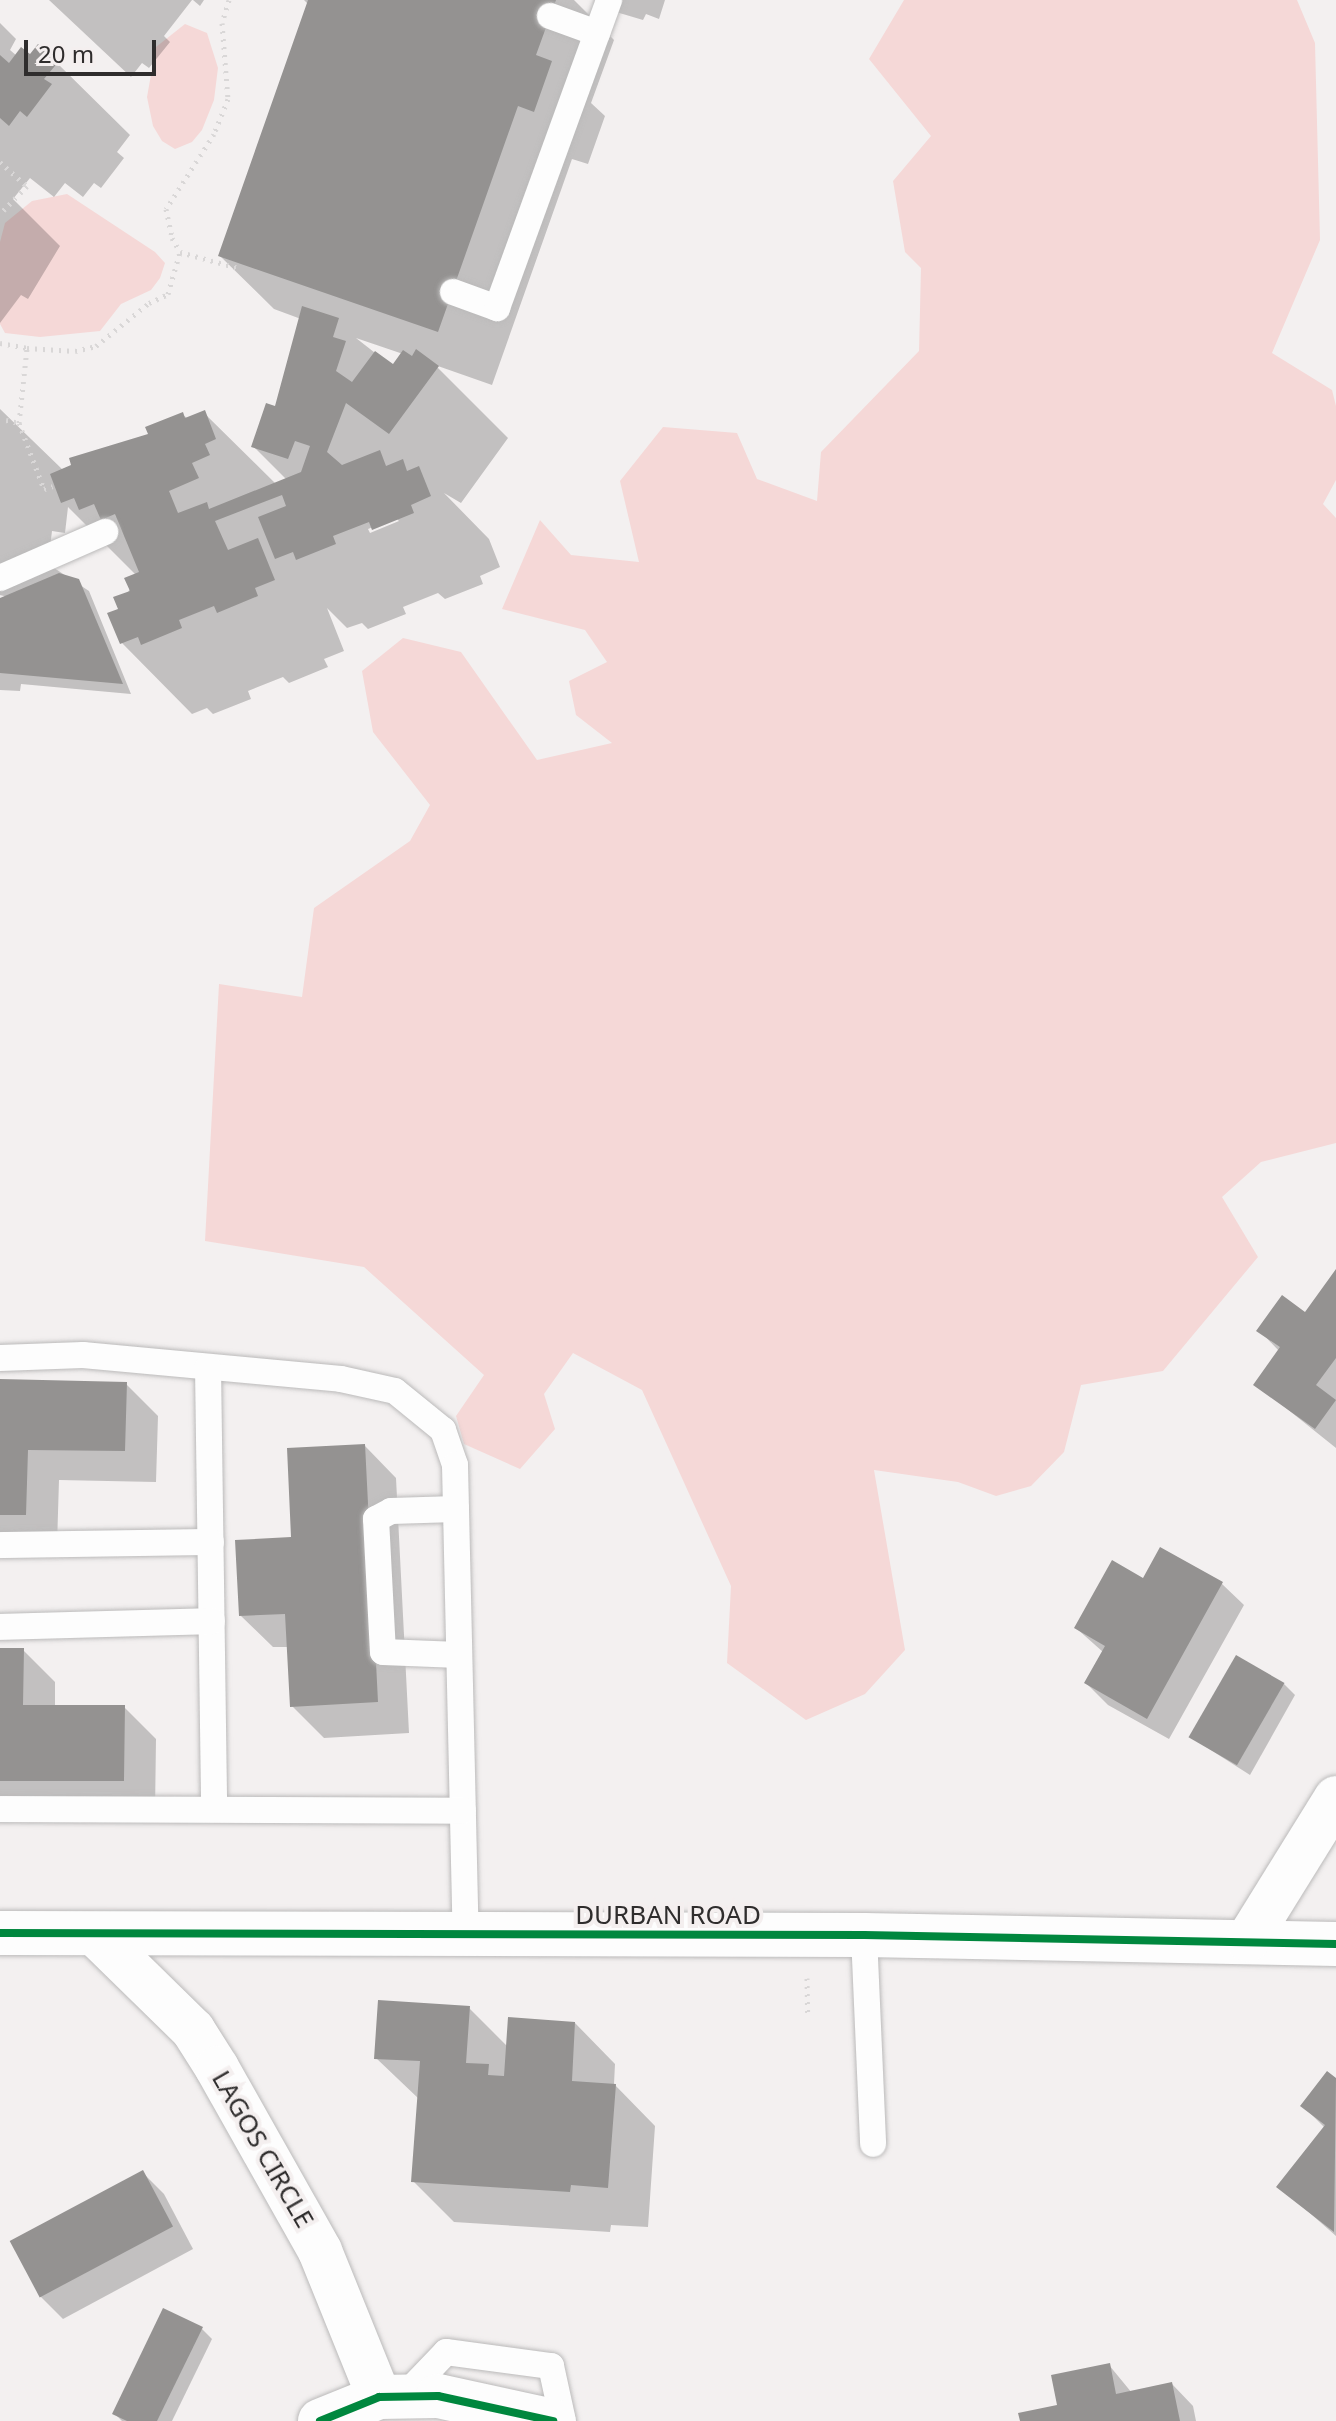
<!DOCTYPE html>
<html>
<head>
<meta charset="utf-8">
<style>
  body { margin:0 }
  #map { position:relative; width:1336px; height:2421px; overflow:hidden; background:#f3f0f0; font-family:"Noto Sans",sans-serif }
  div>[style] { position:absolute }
  .green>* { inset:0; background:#f5d8d7 }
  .shadow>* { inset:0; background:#0003 }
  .building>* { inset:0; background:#949291; transform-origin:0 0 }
  .path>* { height:5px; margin-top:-2.5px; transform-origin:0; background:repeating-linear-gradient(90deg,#d9d7d7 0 2px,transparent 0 8px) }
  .roads { filter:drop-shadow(0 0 2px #bbbaba) drop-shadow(0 0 2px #bbbaba) }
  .lane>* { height:26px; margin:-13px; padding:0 13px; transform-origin:13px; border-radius:13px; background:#fdfdfd }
  .street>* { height:44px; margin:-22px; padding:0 22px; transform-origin:22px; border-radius:22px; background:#fdfdfd }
  .cycleway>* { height:8px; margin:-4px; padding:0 4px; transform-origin:4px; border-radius:4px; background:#00873e }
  span { translate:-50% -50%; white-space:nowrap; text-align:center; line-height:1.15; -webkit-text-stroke:8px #f4efef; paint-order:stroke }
  .street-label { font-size:26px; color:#2f2d2d }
  .scale { position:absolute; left:24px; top:40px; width:132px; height:36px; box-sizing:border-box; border:4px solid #2f2d2d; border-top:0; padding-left:10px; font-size:24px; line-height:28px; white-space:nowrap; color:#2f2d2d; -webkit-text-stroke:6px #f4efef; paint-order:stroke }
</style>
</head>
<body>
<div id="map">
  <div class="green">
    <div style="clip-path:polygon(904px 0,1297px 0,1315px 43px,1320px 240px,1272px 353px,1332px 390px,1336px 406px,1336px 480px,1323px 504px,1336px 518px,1336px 1143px,1261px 1162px,1222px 1197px,1258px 1257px,1163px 1371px,1081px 1385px,1064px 1452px,1031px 1486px,996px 1496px,958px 1482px,874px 1470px,905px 1650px,865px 1694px,806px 1720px,727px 1663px,731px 1586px,642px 1390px,573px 1353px,544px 1394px,555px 1429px,520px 1469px,464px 1444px,456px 1416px,484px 1375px,364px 1267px,205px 1241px,219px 984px,302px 997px,314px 908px,410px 841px,430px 805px,373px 732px,362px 671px,403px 638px,461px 652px,537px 760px,612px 743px,576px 715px,569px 681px,607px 662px,585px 630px,502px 609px,540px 520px,571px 555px,639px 562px,620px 481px,663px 427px,737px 433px,757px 479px,817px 501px,821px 452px,919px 351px,921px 268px,905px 252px,893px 181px,931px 136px,869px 59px)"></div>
    <div style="clip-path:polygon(185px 24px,207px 33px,218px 68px,214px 100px,202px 130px,192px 142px,175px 149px,162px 141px,153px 126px,147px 97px,156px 47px)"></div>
    <div style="clip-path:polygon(67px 194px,155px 252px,165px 263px,160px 278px,151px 290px,121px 304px,100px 331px,40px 337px,5px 333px,0 324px,0 242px,5px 223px,32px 201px)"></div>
  </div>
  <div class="shadow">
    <div style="clip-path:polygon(49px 0,192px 0,164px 36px,170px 42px,149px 68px,142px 63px,131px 77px)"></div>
    <div style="clip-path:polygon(193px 0,204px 0,200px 6px)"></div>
    <div style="clip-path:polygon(evenodd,304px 0,574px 0,614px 40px,591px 103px,605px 116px,588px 164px,572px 159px,492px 385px,435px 365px,508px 438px,461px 503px,444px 493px,489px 539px,500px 567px,480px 576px,483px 584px,445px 599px,438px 593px,403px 607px,406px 614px,368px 629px,362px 623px,347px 628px,327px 608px,344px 651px,324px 659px,328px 667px,289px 683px,283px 677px,248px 691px,251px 699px,213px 714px,207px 708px,192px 714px,122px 643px,120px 610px,136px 575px,68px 507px,65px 533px,52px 531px,48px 564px,89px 591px,131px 694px,21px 684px,20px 691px,0 690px,0 600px,8px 597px,0 595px,0 409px,63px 470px,151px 435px,182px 414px,188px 419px,204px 413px,276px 484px,287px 480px,253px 446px,276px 409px,301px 319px,274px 309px,220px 256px,309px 5px,304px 0,356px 338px,403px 354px,393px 367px,356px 338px,304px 0,396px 518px,399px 521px,370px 533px,368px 529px,396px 518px)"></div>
    <div style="clip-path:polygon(598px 0,665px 0,659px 19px,646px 14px,643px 20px,606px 9px)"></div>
    <div style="clip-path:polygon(0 23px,16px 39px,10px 50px,17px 56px,57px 63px,130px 135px,117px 152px,124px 158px,101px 188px,94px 183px,83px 197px,65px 183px,54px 197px,30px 178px,13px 199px,60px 246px,28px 299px,21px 295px,0 323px)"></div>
    <div style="clip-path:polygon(1336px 1272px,1336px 1448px,1256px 1384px,1279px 1351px,1259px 1330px,1305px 1314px)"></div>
    <div style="clip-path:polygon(0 1381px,126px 1384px,158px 1416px,156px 1482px,59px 1480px,57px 1546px,0 1545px)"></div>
    <div style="clip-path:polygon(365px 1446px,396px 1478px,409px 1733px,324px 1738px,292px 1706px,289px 1647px,273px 1647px,241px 1616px)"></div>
    <div style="clip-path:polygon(1144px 1581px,1222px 1584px,1244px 1605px,1169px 1739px,1108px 1705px,1086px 1683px,1103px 1652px,1076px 1628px)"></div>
    <div style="clip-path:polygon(0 1650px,23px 1650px,55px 1682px,55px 1707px,124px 1707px,156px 1739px,155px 1812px,0 1811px)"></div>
    <div style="clip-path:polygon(1284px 1684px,1295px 1695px,1250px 1775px,1192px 1738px)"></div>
    <div style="clip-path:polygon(469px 2008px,508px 2047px,575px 2023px,615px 2064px,614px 2084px,655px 2126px,648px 2227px,611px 2225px,610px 2232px,454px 2222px,413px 2181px,419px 2099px,376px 2058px)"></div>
    <div style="clip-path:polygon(1327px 2074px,1336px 2081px,1336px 2236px,1279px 2186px,1325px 2128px,1303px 2106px)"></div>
    <div style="clip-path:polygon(142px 2172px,164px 2194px,193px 2249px,63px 2319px,41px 2297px,11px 2241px)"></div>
    <div style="clip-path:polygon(202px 2329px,212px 2339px,172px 2421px,122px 2421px,114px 2413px)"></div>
    <div style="clip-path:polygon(1109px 2365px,1132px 2393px,1172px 2384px,1193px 2406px,1196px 2421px,1022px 2421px,1059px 2407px)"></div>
  </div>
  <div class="building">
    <div style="clip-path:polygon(308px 0,556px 0,536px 55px,552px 61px,534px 112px,518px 106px,438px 332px,218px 256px)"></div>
    <div style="clip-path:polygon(38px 44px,59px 61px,44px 79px,52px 84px,27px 117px,20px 111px,9px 126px,0 118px,0 55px,9px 63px,21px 47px,30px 54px)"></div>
    <div style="clip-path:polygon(302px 306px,339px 318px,333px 337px,346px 341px,336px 371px,352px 382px,375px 351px,393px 364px,403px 350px,412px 356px,416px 349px,439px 366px,389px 434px,346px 403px,327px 452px,342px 465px,380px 450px,386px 466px,403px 459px,407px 471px,419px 466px,431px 496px,411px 505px,414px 513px,372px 530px,369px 522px,333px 536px,336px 544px,296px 560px,293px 552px,275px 559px,258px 517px,286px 506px,282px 495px,215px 521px,228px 550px,258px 538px,275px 580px,255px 588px,258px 596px,217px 613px,214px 606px,179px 620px,182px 628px,141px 645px,138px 637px,120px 644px,107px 613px,118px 609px,113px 597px,130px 591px,124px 578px,139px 572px,115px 514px,101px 520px,94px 504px,79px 510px,74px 498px,61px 503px,50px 474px,71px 465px,69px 458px,148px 434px,145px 427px,183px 412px,185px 418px,205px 410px,216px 439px,205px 444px,210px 455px,192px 463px,199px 478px,169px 491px,178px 513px,207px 502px,209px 509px,301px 472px,310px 446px,295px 441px,288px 459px,251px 447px,266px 403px,275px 406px)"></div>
    <div style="clip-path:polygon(59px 573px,79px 579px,123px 684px,0 673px,0 598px)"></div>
    <div style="clip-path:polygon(1336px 1269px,1336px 1358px,1316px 1385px,1336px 1400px,1315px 1429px,1253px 1385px,1280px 1347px,1256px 1331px,1282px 1295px,1305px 1312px)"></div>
    <div style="clip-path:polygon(0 1379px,127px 1382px,125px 1451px,28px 1450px,26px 1515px,0 1515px)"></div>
    <div style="clip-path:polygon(365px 1444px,378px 1702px,290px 1707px,285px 1614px,239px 1616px,235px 1540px,291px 1537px,287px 1448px)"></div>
    <div style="clip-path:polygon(1160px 1547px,1223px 1582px,1147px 1719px,1084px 1683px,1105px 1646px,1074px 1628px,1112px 1560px,1143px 1578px)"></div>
    <div style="clip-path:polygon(0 1648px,24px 1648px,23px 1705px,125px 1705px,124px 1781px,0 1781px)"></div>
    <div style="left:1236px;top:1655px;width:56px;height:95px;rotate:30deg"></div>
    <div style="clip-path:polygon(378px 2000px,470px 2006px,466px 2063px,489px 2064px,488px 2075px,504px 2076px,508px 2017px,575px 2022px,572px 2081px,616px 2084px,608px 2188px,571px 2185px,570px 2192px,411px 2182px,420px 2061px,374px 2059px)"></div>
    <div style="clip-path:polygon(1327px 2071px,1336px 2078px,1334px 2232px,1276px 2187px,1325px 2125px,1300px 2106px)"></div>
    <div style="left:143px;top:2170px;width:64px;height:151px;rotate:62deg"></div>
    <div style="clip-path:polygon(163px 2308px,203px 2327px,157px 2421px,127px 2421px,112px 2414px)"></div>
    <div style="clip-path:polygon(1110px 2363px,1116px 2394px,1172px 2382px,1180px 2421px,1020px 2421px,1018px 2413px,1057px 2405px,1051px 2375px)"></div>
  </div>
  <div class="path">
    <div style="left:229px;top:0;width:24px;rotate:107deg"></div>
    <div style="left:222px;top:23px;width:76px;rotate:85.5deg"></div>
    <div style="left:228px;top:99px;width:38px;rotate:112deg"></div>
    <div style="left:214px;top:134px;width:89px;rotate:122.6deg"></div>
    <div style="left:166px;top:209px;width:30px;rotate:78deg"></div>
    <div style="left:172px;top:238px;width:16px;rotate:60deg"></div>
    <div style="left:180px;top:252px;width:60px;rotate:15.4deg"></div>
    <div style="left:0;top:162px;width:36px;rotate:42deg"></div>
    <div style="left:27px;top:186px;width:39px;rotate:134deg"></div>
    <div style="left:0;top:343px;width:27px;rotate:10deg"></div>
    <div style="left:6px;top:420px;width:13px;rotate:13deg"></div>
    <div style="left:19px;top:423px;width:71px;rotate:69.3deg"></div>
    <div style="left:44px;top:489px;width:9px;rotate:-18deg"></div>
    <div style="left:19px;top:423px;width:75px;rotate:-83.9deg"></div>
    <div style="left:27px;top:348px;width:48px;rotate:3.6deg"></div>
    <div style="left:75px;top:351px;width:22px;rotate:-13deg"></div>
    <div style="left:96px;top:346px;width:68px;rotate:-39.1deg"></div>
    <div style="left:149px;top:303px;width:21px;rotate:-25deg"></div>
    <div style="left:168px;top:294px;width:44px;rotate:-74.1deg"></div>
    <div style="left:807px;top:1978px;width:39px;rotate:89deg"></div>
  </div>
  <div class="roads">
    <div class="lane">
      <div style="left:550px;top:16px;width:50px;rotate:19.9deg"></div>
      <div style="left:453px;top:292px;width:47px;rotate:20deg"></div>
      <div style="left:497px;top:308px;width:328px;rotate:-70deg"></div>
      <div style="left:0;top:578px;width:115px;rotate:-23.7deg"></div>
      <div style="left:0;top:1358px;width:83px;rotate:-2.1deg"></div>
      <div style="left:83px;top:1355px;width:259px;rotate:5.3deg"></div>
      <div style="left:341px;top:1379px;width:55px;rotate:12.5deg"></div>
      <div style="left:395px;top:1391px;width:62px;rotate:39.1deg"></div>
      <div style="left:443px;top:1430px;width:37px;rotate:71deg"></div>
      <div style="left:455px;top:1465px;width:470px;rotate:88.7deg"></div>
      <div style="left:208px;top:1367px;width:442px;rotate:89.2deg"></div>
      <div style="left:456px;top:1509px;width:65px;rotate:178.2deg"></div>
      <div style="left:391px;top:1511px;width:17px;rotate:152deg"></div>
      <div style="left:376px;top:1519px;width:133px;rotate:87deg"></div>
      <div style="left:383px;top:1652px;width:76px;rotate:2.3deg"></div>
      <div style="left:0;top:1545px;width:211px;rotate:-0.8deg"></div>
      <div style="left:0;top:1627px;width:212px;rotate:-1.6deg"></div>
      <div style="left:0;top:1809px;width:463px;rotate:0.2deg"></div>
      <div style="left:864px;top:1935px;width:209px;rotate:87.5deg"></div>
      <div style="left:404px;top:2396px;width:61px;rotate:-46.3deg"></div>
      <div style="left:446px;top:2352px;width:106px;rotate:7.6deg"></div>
      <div style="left:551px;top:2366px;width:56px;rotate:77.7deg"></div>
    </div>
    <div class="street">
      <div style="left:0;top:1933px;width:864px;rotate:0.13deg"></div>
      <div style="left:864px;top:1935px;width:472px;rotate:1.1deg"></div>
      <div style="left:96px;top:1935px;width:136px;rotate:44.4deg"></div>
      <div style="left:193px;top:2030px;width:45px;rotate:57.7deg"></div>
      <div style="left:217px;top:2068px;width:210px;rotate:60.6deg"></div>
      <div style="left:320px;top:2251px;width:157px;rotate:68deg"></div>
      <div style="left:1248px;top:1940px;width:167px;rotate:-58.2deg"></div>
      <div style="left:320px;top:2421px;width:64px;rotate:-22.1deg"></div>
      <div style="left:379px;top:2397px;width:59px;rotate:-1deg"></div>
      <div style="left:438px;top:2396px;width:118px;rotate:12.3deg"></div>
    </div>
  </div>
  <div class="cycleway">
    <div style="left:0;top:1933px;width:864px;rotate:0.13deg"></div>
    <div style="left:864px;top:1935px;width:472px;rotate:1.1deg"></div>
    <div style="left:320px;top:2421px;width:64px;rotate:-22.1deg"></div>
    <div style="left:379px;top:2397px;width:59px;rotate:-1deg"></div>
    <div style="left:438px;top:2396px;width:118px;rotate:12.3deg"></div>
  </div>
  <div class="street-label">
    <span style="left:668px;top:1915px">DURBAN ROAD</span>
    <span style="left:263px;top:2149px;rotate:60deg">LAGOS CIRCLE</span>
  </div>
  <div class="scale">20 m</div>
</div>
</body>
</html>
